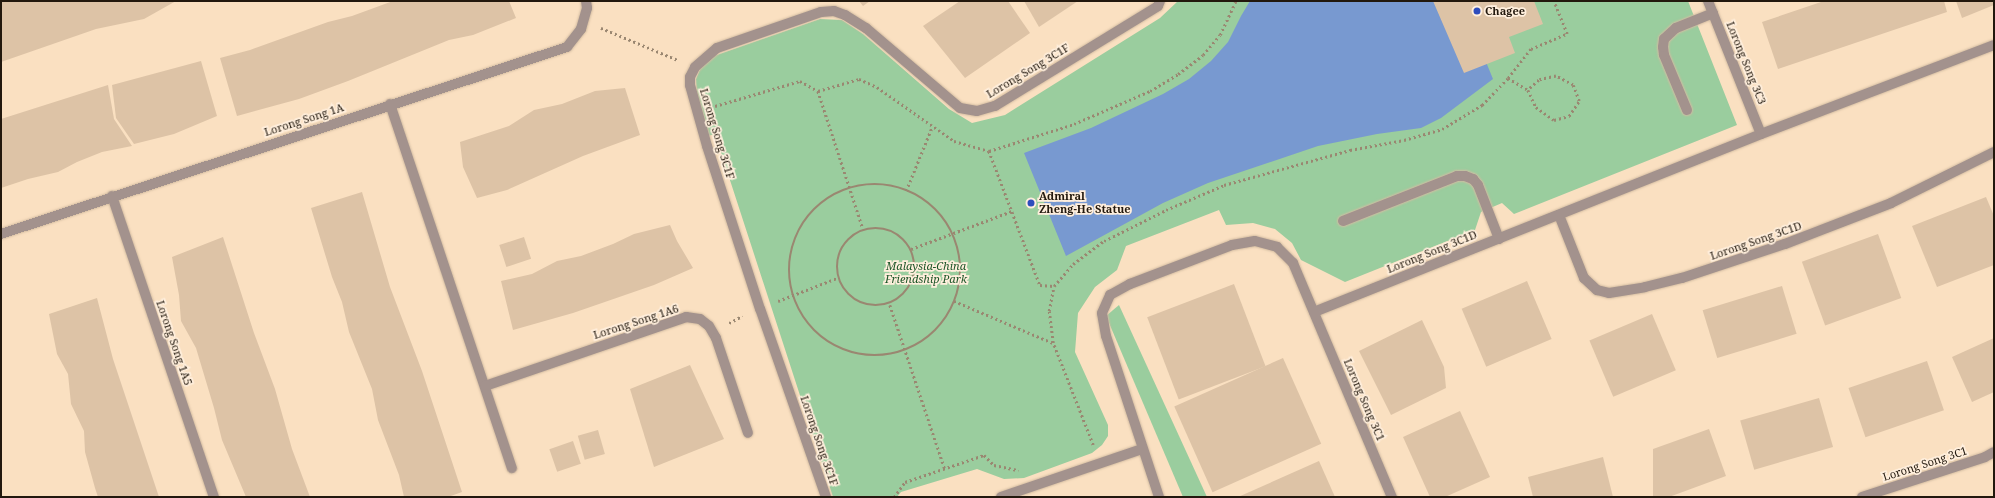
<!DOCTYPE html>
<html>
<head>
<meta charset="utf-8">
<style>
  body { margin:0 }
  #map { position:relative; width:1995px; height:498px; overflow:hidden; background:#fae0c1; font-family:"Noto Serif",serif }
  div>[style] { position:absolute }
  .green>* { inset:0; background:#9acd9e }
  .water>* { inset:0; background:#7899d0 }
  .building>* { inset:0; background:#ddc3a6; transform-origin:0 0 }
  .path>* { height:2.5px; margin-top:-1.25px; transform-origin:0; background:repeating-linear-gradient(90deg,#9a8771 0 2px,transparent 0 5px) }
  .path>.ring { margin:-1.25px; padding:0; box-sizing:content-box; background:none; border:2.5px solid #9a8771; border-radius:50% }
  .roads { filter:drop-shadow(0 0 1px #d3bca1) drop-shadow(0 0 1px #d3bca1) }
  .lane>* { height:10px; margin:-5px; padding:0 5px; transform-origin:5px; border-radius:5px; background:#a3928d }
  .street>* { height:10px; margin:-5px; padding:0 5px; transform-origin:5px; border-radius:5px; background:#a3928d }
  .dots>* { width:11px; height:11px; translate:-50% -50%; box-sizing:border-box; border:2px solid #ffefdd; border-radius:50% }
  span { translate:-50% -50%; white-space:nowrap; text-align:center; line-height:1.15; -webkit-text-stroke:3.5px #ffefdd; paint-order:stroke }
  .poi-label { font-size:11px; color:#22180d; font-weight:700 }
  .left { translate:0 -50%; text-align:left }
  .street-label { font-size:11px; color:#22180d }
  .park-label { font-size:11px; color:#1b5426; font-style:italic }
  .frame { position:absolute; inset:0; border:2px solid #22180d; pointer-events:none }
</style>
</head>
<body>
<div id="map">
  <div class="green">
    <div style="clip-path:polygon(1178px 1px,1688px 1px,1737px 125px,1514px 214px,1502px 203px,1481px 212px,1475px 230px,1345px 282px,1301px 260px,1292px 243px,1275px 229px,1253px 223px,1226px 225px,1219px 210px,1126px 246px,1117px 270px,1095px 287px,1078px 313px,1075px 352px,1108px 425px,1108px 436px,1102px 445px,1092px 453px,1024px 478px,1004px 479px,977px 469px,901px 492px,897px 497px,833px 497px,715px 134px,708px 136px,697px 98px,696px 79px,701px 67px,714px 56px,820px 19px,842px 20px,863px 34px,949px 109px,972px 123px,1005px 115px,1160px 18px)"></div>
    <div style="clip-path:polygon(1119px 305px,1207px 497px,1183px 497px,1106px 316px)"></div>
  </div>
  <div class="water">
    <div style="clip-path:polygon(1250px 1px,1461px 1px,1493px 79px,1441px 118px,1421px 128px,1377px 134px,1318px 146px,1208px 183px,1163px 203px,1066px 256px,1024px 153px,1091px 128px,1163px 94px,1189px 79px,1211px 61px,1228px 42px,1241px 16px)"></div>
  </div>
  <div class="building">
    <div style="clip-path:polygon(1px 1px,176px 1px,144px 19px,96px 29px,1px 62px)"></div>
    <div style="clip-path:polygon(393px 1px,509px 1px,516px 18px,473px 35px,449px 40px,348px 81px,299px 99px,237px 116px,220px 58px,250px 50px,328px 22px,352px 16px)"></div>
    <div style="clip-path:polygon(859px 1px,870px 1px,863px 6px)"></div>
    <div style="clip-path:polygon(960px 1px,1008px 1px,1030px 33px,965px 78px,923px 26px)"></div>
    <div style="clip-path:polygon(1024px 1px,1078px 1px,1039px 27px)"></div>
    <div style="clip-path:polygon(1433px 1px,1534px 1px,1543px 24px,1509px 37px,1515px 53px,1464px 73px)"></div>
    <div style="clip-path:polygon(1824px 1px,1944px 1px,1947px 12px,1778px 69px,1762px 22px)"></div>
    <div style="clip-path:polygon(1956px 1px,1994px 1px,1994px 5px,1962px 18px)"></div>
    <div style="clip-path:polygon(201px 61px,217px 116px,174px 134px,134px 144px,116px 118px,112px 85px)"></div>
    <div style="clip-path:polygon(108px 85px,114px 119px,132px 146px,102px 152px,77px 162px,58px 172px,28px 179px,1px 188px,1px 119px)"></div>
    <div style="clip-path:polygon(625px 88px,640px 135px,583px 156px,507px 190px,477px 198px,463px 167px,460px 142px,509px 126px,534px 110px,562px 104px,595px 91px)"></div>
    <div style="clip-path:polygon(362px 192px,390px 287px,422px 371px,462px 492px,448px 497px,404px 497px,399px 475px,378px 420px,372px 389px,349px 332px,342px 302px,332px 277px,311px 208px)"></div>
    <div style="clip-path:polygon(1986px 197px,1994px 216px,1994px 265px,1937px 287px,1912px 226px)"></div>
    <div style="clip-path:polygon(670px 225px,677px 241px,693px 268px,654px 285px,573px 313px,513px 330px,501px 281px,532px 274px,557px 261px,581px 256px,613px 244px,634px 234px)"></div>
    <div style="left:1878px;top:234px;width:68px;height:81px;rotate:70deg"></div>
    <div style="clip-path:polygon(223px 237px,254px 333px,275px 389px,292px 449px,310px 497px,246px 497px,222px 440px,214px 408px,196px 348px,181px 321px,179px 295px,172px 257px)"></div>
    <div style="left:524px;top:237px;width:23px;height:26px;rotate:72deg"></div>
    <div style="left:1527px;top:281px;width:63px;height:71px;rotate:67deg"></div>
    <div style="left:1234px;top:284px;width:88px;height:93px;rotate:69deg"></div>
    <div style="left:1782px;top:286px;width:50px;height:83px;rotate:73deg"></div>
    <div style="clip-path:polygon(97px 298px,113px 359px,159px 497px,98px 497px,95px 488px,85px 452px,84px 431px,71px 404px,68px 374px,57px 354px,49px 314px)"></div>
    <div style="left:1652px;top:314px;width:61px;height:68px;rotate:67deg"></div>
    <div style="clip-path:polygon(1422px 320px,1444px 367px,1446px 388px,1391px 415px,1359px 351px)"></div>
    <div style="clip-path:polygon(1994px 338px,1994px 392px,1972px 402px,1952px 357px)"></div>
    <div style="left:1283px;top:358px;width:94px;height:119px;rotate:66deg"></div>
    <div style="left:1927px;top:361px;width:52px;height:83px;rotate:71deg"></div>
    <div style="clip-path:polygon(690px 365px,724px 439px,654px 467px,630px 389px)"></div>
    <div style="left:1819px;top:398px;width:51px;height:82px;rotate:74deg"></div>
    <div style="clip-path:polygon(1460px 411px,1490px 477px,1445px 497px,1430px 497px,1403px 437px)"></div>
    <div style="clip-path:polygon(1709px 429px,1726px 476px,1669px 497px,1653px 497px,1653px 449px)"></div>
    <div style="left:598px;top:430px;width:25px;height:21px;rotate:74deg"></div>
    <div style="left:573px;top:441px;width:24px;height:25px;rotate:71deg"></div>
    <div style="clip-path:polygon(1603px 457px,1613px 497px,1533px 497px,1528px 477px)"></div>
    <div style="clip-path:polygon(1319px 461px,1335px 497px,1238px 497px)"></div>
  </div>
  <div class="path">
    <div style="left:601px;top:28px;width:83px;rotate:22.6deg"></div>
    <div style="left:1508px;top:78px;width:23px;rotate:31deg"></div>
    <div style="left:1528px;top:90px;width:19px;rotate:65deg"></div>
    <div style="left:1536px;top:107px;width:22px;rotate:36deg"></div>
    <div style="left:1554px;top:120px;width:16px;rotate:-15deg"></div>
    <div style="left:1569px;top:116px;width:18px;rotate:-56deg"></div>
    <div style="left:1579px;top:101px;width:17px;rotate:-111deg"></div>
    <div style="left:1573px;top:85px;width:19px;rotate:-152deg"></div>
    <div style="left:1556px;top:76px;width:17px;rotate:167deg"></div>
    <div style="left:1539px;top:80px;width:15px;rotate:138deg"></div>
    <div style="left:818px;top:91px;width:43px;rotate:-16.3deg"></div>
    <div style="left:859px;top:79px;width:20px;rotate:24deg"></div>
    <div style="left:877px;top:87px;width:94px;rotate:35deg"></div>
    <div style="left:954px;top:141px;width:36px;rotate:16deg"></div>
    <div style="left:989px;top:151px;width:89px;rotate:-17.6deg"></div>
    <div style="left:1074px;top:124px;width:83px;rotate:-23.5deg"></div>
    <div style="left:1150px;top:91px;width:33px;rotate:-31deg"></div>
    <div style="left:1178px;top:74px;width:31px;rotate:-37deg"></div>
    <div style="left:1203px;top:55px;width:26px;rotate:-50deg"></div>
    <div style="left:1220px;top:35px;width:38px;rotate:-65deg"></div>
    <div style="left:715px;top:106px;width:89px;rotate:-16.4deg"></div>
    <div style="left:800px;top:81px;width:21px;rotate:29deg"></div>
    <div style="left:818px;top:91px;width:145px;rotate:71.9deg"></div>
    <div style="left:989px;top:151px;width:143px;rotate:69.2deg"></div>
    <div style="left:1040px;top:285px;width:14px;rotate:4deg"></div>
    <div class="ring" style="left:789px;top:184px;width:169.5px;height:169.5px"></div>
    <div style="left:906px;top:191px;width:69px;rotate:-67.9deg"></div>
    <div class="ring" style="left:837px;top:228px;width:75.5px;height:75.5px"></div>
    <div style="left:911px;top:249px;width:108px;rotate:-20.6deg"></div>
    <div style="left:778px;top:301px;width:63px;rotate:-21.3deg"></div>
    <div style="left:954px;top:301px;width:108px;rotate:23deg"></div>
    <div style="left:890px;top:305px;width:173px;rotate:71.5deg"></div>
    <div style="left:729px;top:323px;width:15px;rotate:-28deg"></div>
    <div style="left:1093px;top:445px;width:110px;rotate:-111.4deg"></div>
    <div style="left:1053px;top:343px;width:32px;rotate:-97deg"></div>
    <div style="left:1049px;top:311px;width:25px;rotate:-79deg"></div>
    <div style="left:1054px;top:286px;width:29px;rotate:-49deg"></div>
    <div style="left:1073px;top:264px;width:39px;rotate:-37deg"></div>
    <div style="left:1104px;top:241px;width:69px;rotate:-26.6deg"></div>
    <div style="left:1166px;top:210px;width:63px;rotate:-23.3deg"></div>
    <div style="left:1224px;top:185px;width:131px;rotate:-15.5deg"></div>
    <div style="left:1350px;top:150px;width:55px;rotate:-10.5deg"></div>
    <div style="left:1404px;top:140px;width:40px;rotate:-16deg"></div>
    <div style="left:1442px;top:129px;width:47px;rotate:-31deg"></div>
    <div style="left:1482px;top:105px;width:37px;rotate:-46deg"></div>
    <div style="left:1508px;top:78px;width:37px;rotate:-52deg"></div>
    <div style="left:1531px;top:49px;width:39px;rotate:-23deg"></div>
    <div style="left:1567px;top:34px;width:35px;rotate:-112deg"></div>
    <div style="left:894px;top:497px;width:19px;rotate:-54deg"></div>
    <div style="left:905px;top:482px;width:83px;rotate:-18.9deg"></div>
    <div style="left:984px;top:455px;width:14px;rotate:45deg"></div>
    <div style="left:994px;top:465px;width:25px;rotate:12deg"></div>
  </div>
  <div class="roads">
    <div class="lane">
      <div style="left:1687px;top:110px;width:60px;rotate:-112.7deg"></div>
      <div style="left:1664px;top:55px;width:8px;rotate:-97deg"></div>
      <div style="left:1663px;top:47px;width:8px;rotate:-83deg"></div>
      <div style="left:1664px;top:39px;width:16px;rotate:-43deg"></div>
      <div style="left:1676px;top:28px;width:40px;rotate:-22deg"></div>
      <div style="left:1343px;top:221px;width:123px;rotate:-21.5deg"></div>
      <div style="left:1457px;top:176px;width:8px"></div>
      <div style="left:1465px;top:176px;width:9px;rotate:21deg"></div>
      <div style="left:1473px;top:179px;width:8px;rotate:50deg"></div>
      <div style="left:1478px;top:185px;width:58px;rotate:68.7deg"></div>
    </div>
    <div class="street">
      <div style="left:1708px;top:1px;width:143px;rotate:68.3deg"></div>
      <div style="left:390px;top:104px;width:384px;rotate:71.5deg"></div>
      <div style="left:112px;top:196px;width:318px;rotate:71.3deg"></div>
      <div style="left:1559px;top:215px;width:68px;rotate:68.4deg"></div>
      <div style="left:1584px;top:278px;width:18px;rotate:43deg"></div>
      <div style="left:1597px;top:290px;width:12px;rotate:14deg"></div>
      <div style="left:1609px;top:293px;width:36px;rotate:-9deg"></div>
      <div style="left:1645px;top:287px;width:38px;rotate:-14deg"></div>
      <div style="left:1682px;top:278px;width:108px;rotate:-18.3deg"></div>
      <div style="left:1785px;top:244px;width:114px;rotate:-21.1deg"></div>
      <div style="left:1891px;top:203px;width:115px;rotate:-26.3deg"></div>
      <div style="left:1px;top:234px;width:596px;rotate:-18.28deg"></div>
      <div style="left:567px;top:47px;width:23px;rotate:-52deg"></div>
      <div style="left:581px;top:29px;width:22px;rotate:-74deg"></div>
      <div style="left:587px;top:8px;width:7px;rotate:-98deg"></div>
      <div style="left:1314px;top:312px;width:481px;rotate:-21.7deg"></div>
      <div style="left:1761px;top:134px;width:249px;rotate:-20.9deg"></div>
      <div style="left:485px;top:386px;width:213px;rotate:-18.9deg"></div>
      <div style="left:686px;top:317px;width:14px;rotate:8deg"></div>
      <div style="left:700px;top:319px;width:11px;rotate:38deg"></div>
      <div style="left:709px;top:326px;width:14px;rotate:60deg"></div>
      <div style="left:716px;top:338px;width:100px;rotate:71.4deg"></div>
      <div style="left:826px;top:497px;width:199px;rotate:-109.3deg"></div>
      <div style="left:760px;top:309px;width:171px;rotate:-108deg"></div>
      <div style="left:707px;top:146px;width:63px;rotate:-105.6deg"></div>
      <div style="left:690px;top:85px;width:8px;rotate:-90deg"></div>
      <div style="left:690px;top:77px;width:11px;rotate:-63deg"></div>
      <div style="left:695px;top:67px;width:29px;rotate:-41deg"></div>
      <div style="left:717px;top:48px;width:110px;rotate:-19.1deg"></div>
      <div style="left:821px;top:12px;width:13px;rotate:-4deg"></div>
      <div style="left:834px;top:11px;width:12px;rotate:20deg"></div>
      <div style="left:845px;top:15px;width:25px;rotate:32deg"></div>
      <div style="left:866px;top:28px;width:123px;rotate:40.4deg"></div>
      <div style="left:960px;top:108px;width:17px;rotate:10deg"></div>
      <div style="left:977px;top:111px;width:19px;rotate:-16deg"></div>
      <div style="left:995px;top:106px;width:191px;rotate:-31.5deg"></div>
      <div style="left:1158px;top:6px;width:5px;rotate:-68deg"></div>
      <div style="left:1001px;top:497px;width:149px;rotate:-18.8deg"></div>
      <div style="left:1159px;top:497px;width:169px;rotate:-108.2deg"></div>
      <div style="left:1106px;top:336px;width:23px;rotate:-100deg"></div>
      <div style="left:1102px;top:313px;width:20px;rotate:-66deg"></div>
      <div style="left:1110px;top:295px;width:23px;rotate:-29deg"></div>
      <div style="left:1130px;top:284px;width:109px;rotate:-20.9deg"></div>
      <div style="left:1232px;top:245px;width:23px;rotate:-10deg"></div>
      <div style="left:1255px;top:241px;width:23px;rotate:15deg"></div>
      <div style="left:1277px;top:247px;width:23px;rotate:45deg"></div>
      <div style="left:1293px;top:263px;width:254px;rotate:67.1deg"></div>
      <div style="left:1862px;top:497px;width:129px;rotate:-18deg"></div>
      <div style="left:1985px;top:457px;width:10px;rotate:-29deg"></div>
    </div>
  </div>
  <div class="dots">
    <div style="left:1477px;top:11px;background:#2e4dbd"></div>
    <div style="left:1031px;top:203px;background:#2e4dbd"></div>
  </div>
  <div class="poi-label">
    <span class="left" style="left:1485px;top:11px">Chagee</span>
    <span class="left" style="left:1039px;top:203px">Admiral<br>Zheng-He Statue</span>
  </div>
  <div class="street-label">
    <span style="left:1746px;top:63px;rotate:68deg">Lorong Song 3C3</span>
    <span style="left:1028px;top:71px;rotate:-31deg">Lorong Song 3C1F</span>
    <span style="left:304px;top:120px;rotate:-18deg">Lorong Song 1A</span>
    <span style="left:717px;top:134px;rotate:73deg">Lorong Song 3C1F</span>
    <span style="left:1756px;top:241px;rotate:-19deg">Lorong Song 3C1D</span>
    <span style="left:1432px;top:252px;rotate:-22deg">Lorong Song 3C1D</span>
    <span style="left:636px;top:322px;rotate:-18deg">Lorong Song 1A6</span>
    <span style="left:174px;top:343px;rotate:71deg">Lorong Song 1A5</span>
    <span style="left:1364px;top:400px;rotate:67deg">Lorong Song 3C1</span>
    <span style="left:819px;top:441px;rotate:71deg">Lorong Song 3C1F</span>
    <span style="left:1925px;top:464px;rotate:-18deg">Lorong Song 3C1</span>
  </div>
  <div class="park-label">
    <span style="left:926px;top:273px">Malaysia-China<br>Friendship Park</span>
  </div>
  <div class="frame"></div>
</div>
</body>
</html>
